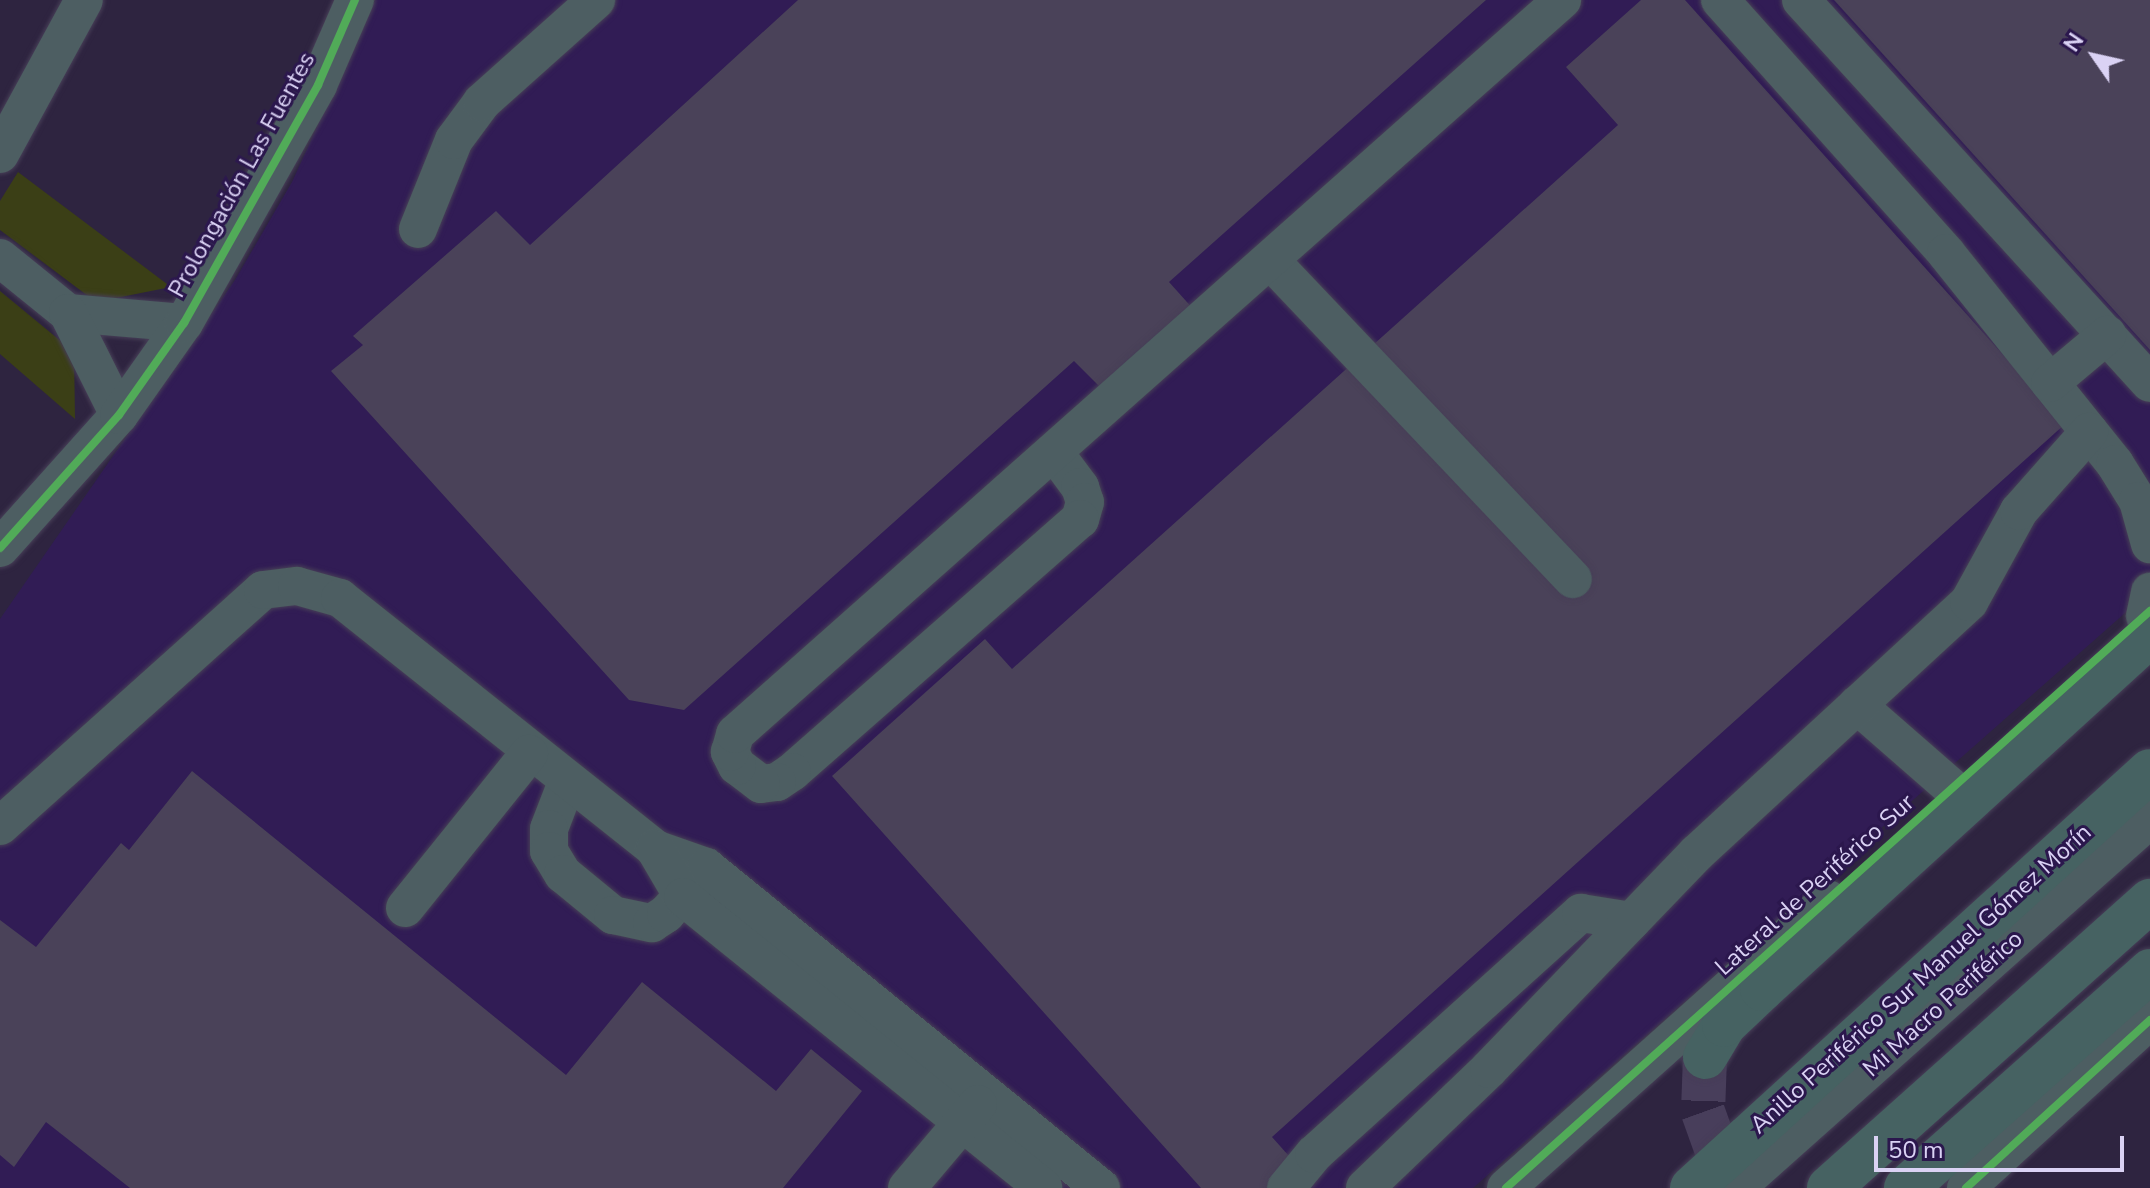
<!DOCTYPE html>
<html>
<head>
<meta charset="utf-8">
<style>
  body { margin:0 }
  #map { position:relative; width:2150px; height:1188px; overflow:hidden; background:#2e2440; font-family:"Nunito Sans",sans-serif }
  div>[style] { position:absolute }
  .built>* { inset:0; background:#311c55 }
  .green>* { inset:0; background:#3b3f16 }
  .building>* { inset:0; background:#4a4259 }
  .highway-tunnel>* { height:44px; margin-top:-22px; transform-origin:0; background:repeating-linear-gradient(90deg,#483e5b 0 44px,transparent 0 66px) }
  .roads { filter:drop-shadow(0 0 2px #473f57) drop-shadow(0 0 2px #473f57) }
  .minor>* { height:38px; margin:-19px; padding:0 19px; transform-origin:19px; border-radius:19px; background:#4d5e62 }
  .highway>* { height:44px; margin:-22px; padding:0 22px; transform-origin:22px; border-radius:22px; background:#466262 }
  .cycleway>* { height:8px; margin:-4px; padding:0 4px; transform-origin:4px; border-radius:4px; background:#51ab58 }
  span { translate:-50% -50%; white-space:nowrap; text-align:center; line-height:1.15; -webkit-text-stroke:6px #2b174d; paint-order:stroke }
  .street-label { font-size:24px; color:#dad2f4 }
  .north { position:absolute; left:2054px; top:16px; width:80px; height:80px; -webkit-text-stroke:6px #2b174d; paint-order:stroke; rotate:304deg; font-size:22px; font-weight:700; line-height:32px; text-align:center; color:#dad2f4 }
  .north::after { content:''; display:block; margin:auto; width:28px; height:36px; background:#dad2f4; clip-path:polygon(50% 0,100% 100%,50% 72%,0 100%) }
  .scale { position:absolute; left:1874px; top:1136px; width:250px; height:36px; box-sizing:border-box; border:4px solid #dad2f4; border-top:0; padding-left:10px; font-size:24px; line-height:28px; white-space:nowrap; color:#dad2f4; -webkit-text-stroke:6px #2b174d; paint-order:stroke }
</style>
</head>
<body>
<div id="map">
  <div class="built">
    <div style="clip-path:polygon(375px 0,2150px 0,2150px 591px,1473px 1188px,0 1188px,0 619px,235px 280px,292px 182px)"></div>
  </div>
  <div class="green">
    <div style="clip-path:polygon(18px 172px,171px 287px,96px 302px,0 230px,0 201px)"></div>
    <div style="clip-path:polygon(0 291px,74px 352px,75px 419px,0 354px)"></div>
  </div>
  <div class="building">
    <div style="clip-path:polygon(798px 0,1486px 0,1169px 282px,1195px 311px,1105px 392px,1074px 361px,684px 710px,629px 700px,331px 371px,363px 345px,353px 336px,496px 211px,530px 245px)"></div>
    <div style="clip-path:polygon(1641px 0,1685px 0,2065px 424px,1272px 1137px,1297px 1165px,1271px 1188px,1201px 1188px,832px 776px,985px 639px,1012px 669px,1618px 125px,1566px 67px)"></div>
    <div style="clip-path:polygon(1834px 0,2150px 0,2150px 350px)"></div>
    <div style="clip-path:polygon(192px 771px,566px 1075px,642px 982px,776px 1091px,811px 1049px,862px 1091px,783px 1188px,130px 1188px,46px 1122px,14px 1167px,0 1155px,0 920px,36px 947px,121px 843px,129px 850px)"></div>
  </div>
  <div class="highway-tunnel">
    <div style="left:1705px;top:1057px;width:55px;rotate:92.1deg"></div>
    <div style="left:1703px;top:1112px;width:41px;rotate:70.3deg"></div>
    <div style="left:1717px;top:1151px;width:49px;rotate:45.8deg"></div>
  </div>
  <div class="roads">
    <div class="minor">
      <div style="left:1720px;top:0;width:339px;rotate:48.2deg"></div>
      <div style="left:1946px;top:253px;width:270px;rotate:51.3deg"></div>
      <div style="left:2115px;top:464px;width:44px;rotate:58.1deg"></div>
      <div style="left:2138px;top:501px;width:45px;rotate:74.4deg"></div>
      <div style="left:1801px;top:0;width:518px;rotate:47.66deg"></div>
      <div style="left:0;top:154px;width:175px;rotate:-61.4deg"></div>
      <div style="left:418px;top:229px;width:96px;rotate:-68deg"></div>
      <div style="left:454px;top:140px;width:47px;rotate:-53.6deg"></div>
      <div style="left:482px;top:102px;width:153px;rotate:-41.8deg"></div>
      <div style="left:0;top:258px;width:87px;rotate:39deg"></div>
      <div style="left:68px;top:313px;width:116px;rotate:4.9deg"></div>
      <div style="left:1270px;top:260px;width:440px;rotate:46.5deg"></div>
      <div style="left:68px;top:313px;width:114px;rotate:63.4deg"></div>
      <div style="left:2050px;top:383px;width:75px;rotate:-40.1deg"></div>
      <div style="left:1054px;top:452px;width:44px;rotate:53.4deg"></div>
      <div style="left:1080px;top:487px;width:16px;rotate:72deg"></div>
      <div style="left:1085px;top:502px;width:18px;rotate:106deg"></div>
      <div style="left:1080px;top:519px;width:383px;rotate:138.7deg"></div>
      <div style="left:792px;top:772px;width:18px;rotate:146deg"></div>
      <div style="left:777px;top:782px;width:16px;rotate:173deg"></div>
      <div style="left:761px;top:784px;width:30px;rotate:-143deg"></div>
      <div style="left:737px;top:766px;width:16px;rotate:-117deg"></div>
      <div style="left:730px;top:752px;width:19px;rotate:-74deg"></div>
      <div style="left:735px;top:734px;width:1106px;rotate:-41.59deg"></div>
      <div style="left:0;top:548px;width:178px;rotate:-48.2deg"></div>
      <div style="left:119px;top:415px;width:113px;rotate:-54.8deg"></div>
      <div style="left:184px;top:323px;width:273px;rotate:-60.6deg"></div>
      <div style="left:318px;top:85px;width:93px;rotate:-66.5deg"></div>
      <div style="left:2145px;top:616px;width:25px;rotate:-78deg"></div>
      <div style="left:1857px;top:705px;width:126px;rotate:41.1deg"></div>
      <div style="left:567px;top:782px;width:50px;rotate:111deg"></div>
      <div style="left:549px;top:829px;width:22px;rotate:90deg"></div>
      <div style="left:549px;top:851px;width:27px;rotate:59deg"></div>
      <div style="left:563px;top:874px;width:65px;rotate:39.4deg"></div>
      <div style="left:613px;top:915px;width:40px;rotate:12deg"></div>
      <div style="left:652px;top:923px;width:17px;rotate:-33deg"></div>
      <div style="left:666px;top:914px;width:47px;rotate:-48.5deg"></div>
      <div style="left:0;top:826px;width:353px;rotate:-41.9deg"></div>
      <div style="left:263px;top:590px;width:34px;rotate:-7deg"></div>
      <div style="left:297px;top:586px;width:45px;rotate:15.6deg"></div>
      <div style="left:340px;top:598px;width:403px;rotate:38.5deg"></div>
      <div style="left:655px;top:849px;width:54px;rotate:19.4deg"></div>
      <div style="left:706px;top:867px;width:509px;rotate:39.1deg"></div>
      <div style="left:655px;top:849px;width:56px;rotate:59.7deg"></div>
      <div style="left:683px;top:897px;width:463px;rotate:38.9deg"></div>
      <div style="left:405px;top:908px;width:198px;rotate:-51.2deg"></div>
      <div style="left:907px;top:1188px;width:110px;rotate:-49.8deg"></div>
      <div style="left:1286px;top:1188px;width:44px;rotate:-50.5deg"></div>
      <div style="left:1314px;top:1154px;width:360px;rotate:-42.1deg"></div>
      <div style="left:1581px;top:913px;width:51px;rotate:9.1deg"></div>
      <div style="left:1365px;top:1188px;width:172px;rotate:-43.8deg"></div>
      <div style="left:1489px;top:1069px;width:300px;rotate:-46.1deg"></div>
      <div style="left:1697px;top:853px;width:370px;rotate:-42.7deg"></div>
      <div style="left:1969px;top:602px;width:104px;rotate:-61.2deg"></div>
      <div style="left:2019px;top:511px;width:106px;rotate:-48.5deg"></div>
      <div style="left:1506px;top:1188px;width:433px;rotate:-41.8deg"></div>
      <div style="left:1736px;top:1188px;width:555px;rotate:-41.71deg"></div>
      <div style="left:1966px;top:1188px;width:249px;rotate:-42.4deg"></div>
    </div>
    <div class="highway">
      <div style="left:1705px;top:1057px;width:37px;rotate:-59deg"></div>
      <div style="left:1724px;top:1025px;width:52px;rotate:-43.5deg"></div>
      <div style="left:1762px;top:989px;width:525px;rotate:-42.38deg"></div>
      <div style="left:1692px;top:1188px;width:619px;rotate:-42.32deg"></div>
      <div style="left:1829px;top:1188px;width:431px;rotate:-41.8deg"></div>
      <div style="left:1906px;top:1188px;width:327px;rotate:-41.6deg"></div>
    </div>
  </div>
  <div class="cycleway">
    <div style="left:0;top:548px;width:178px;rotate:-48.2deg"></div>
    <div style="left:119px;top:415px;width:113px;rotate:-54.8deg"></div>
    <div style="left:184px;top:323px;width:273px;rotate:-60.6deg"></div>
    <div style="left:318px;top:85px;width:93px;rotate:-66.5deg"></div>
    <div style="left:1506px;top:1188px;width:865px;rotate:-41.86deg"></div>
    <div style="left:1966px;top:1188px;width:249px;rotate:-42.4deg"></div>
  </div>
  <div class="street-label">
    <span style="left:242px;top:175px;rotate:-61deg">Prolongación Las Fuentes</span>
    <span style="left:1815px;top:885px;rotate:-42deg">Lateral de Periférico Sur</span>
    <span style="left:1921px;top:979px;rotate:-42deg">Anillo Periférico Sur Manuel Gómez Morín</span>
    <span style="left:1943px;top:1004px;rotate:-42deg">Mi Macro Periférico</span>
  </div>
  <div class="north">N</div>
  <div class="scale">50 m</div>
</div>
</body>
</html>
